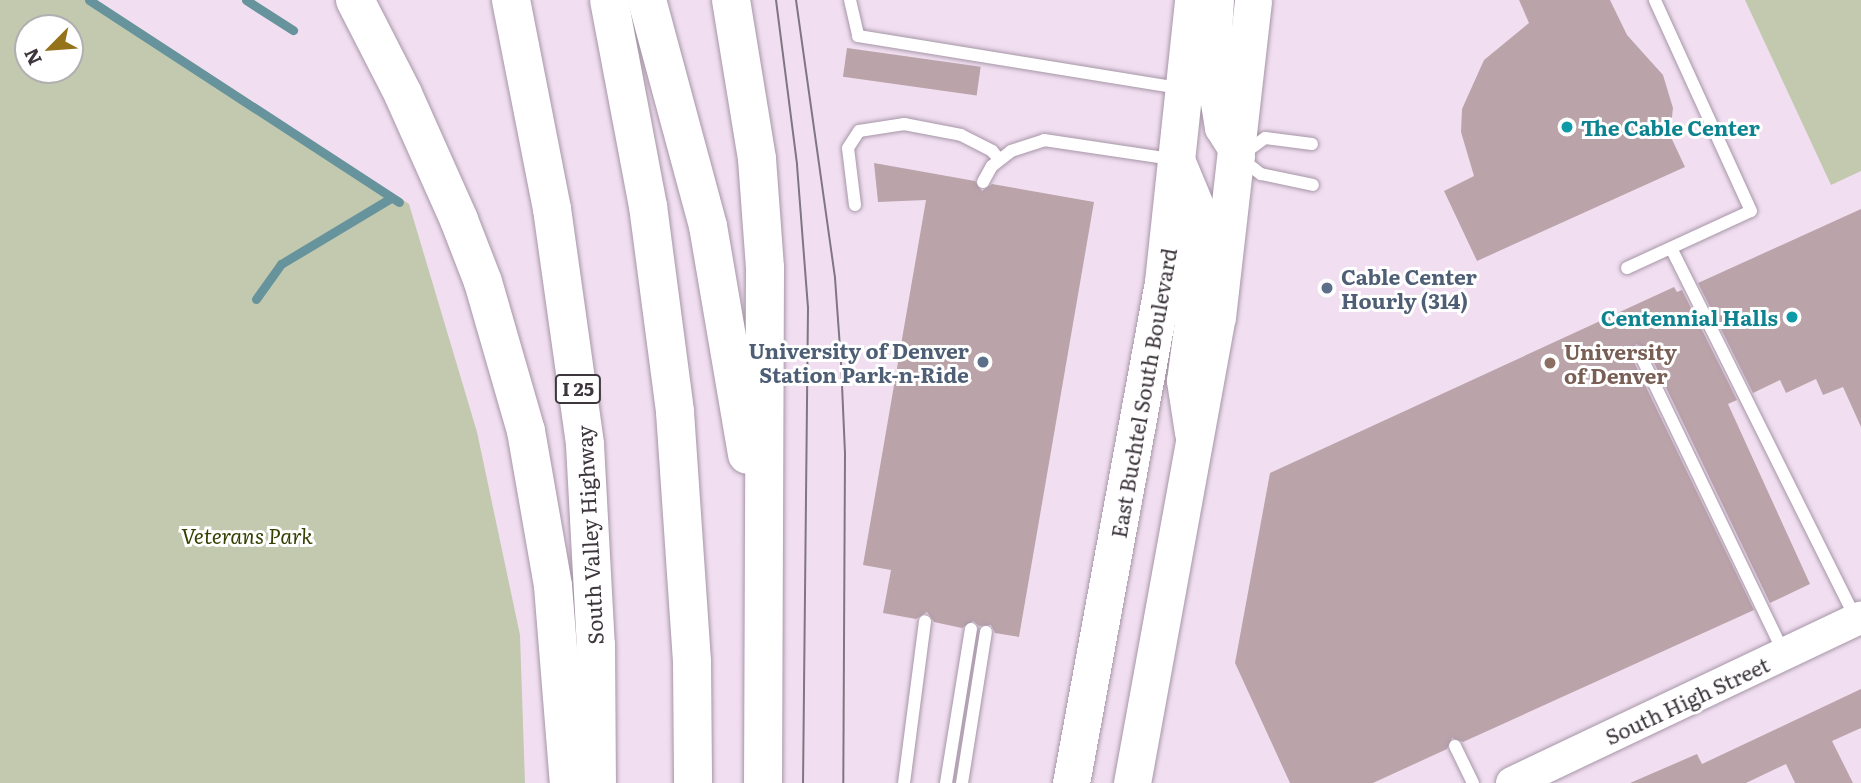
<!DOCTYPE html>
<html>
<head>
<meta charset="utf-8">
<style>
  body { margin:0 }
  #map { position:relative; width:1861px; height:783px; overflow:hidden; background:#f1dff1; font-family:Literata,serif }
  div>[style] { position:absolute }
  .green>* { inset:0; background:#c2c9af }
  .stream>* { height:9px; margin:-4.5px; padding:0 4.5px; transform-origin:4.5px; border-radius:4.5px; background:#66939c }
  .building>* { inset:0; background:#bba3aa; transform-origin:0 0 }
  .roads { filter:drop-shadow(0 0 2px #a696a7) drop-shadow(0 0 2px #a696a7) }
  .service>* { height:12px; margin:-6px; padding:0 6px; transform-origin:6px; border-radius:6px; background:#fff }
  .tertiary>* { height:32px; margin:-16px; padding:0 16px; transform-origin:16px; border-radius:16px; background:#fff }
  .secondary>* { height:37px; margin:-18.5px; padding:0 18.5px; transform-origin:18.5px; border-radius:18.5px; background:#fff }
  .motorway>* { height:38px; margin:-19px; padding:0 19px; transform-origin:19px; border-radius:19px; background:#fff }
  .tram>* { height:2px; margin:-1px; padding:0 1px; transform-origin:1px; border-radius:1px; background:#807580 }
  .dots>* { width:19px; height:19px; translate:-50% -50%; box-sizing:border-box; border:4px solid #fff; border-radius:50% }
  span { translate:-50% -50%; white-space:nowrap; text-align:center; line-height:1.15; -webkit-text-stroke:6px #fff; paint-order:stroke }
  .shield-label span { padding:2px 5px; background:#fff; border:2px solid; border-radius:5px; -webkit-text-stroke-width:0 }
  .shield-label { font-size:19px; color:#3d363d; font-weight:700 }
  .culture-label { font-size:21px; color:#0d838f; font-weight:700 }
  .left { translate:0 -50%; text-align:left }
  .right { translate:-100% -50%; text-align:right }
  .service-label { font-size:21px; color:#4e5e75; font-weight:700 }
  .education-label { font-size:21px; color:#785e54; font-weight:700 }
  .street-label { font-size:21px; color:#3d363d }
  .park-label { font-size:21px; color:#374104; font-style:italic }
  .north { position:absolute; left:14px; top:14px; width:70px; height:70px; box-sizing:border-box; background:#fff; border:2px solid #b1afb1; border-radius:50%; rotate:245deg; font-size:19px; font-weight:700; line-height:28px; text-align:center; color:#3d363d }
  .north::after { content:''; display:block; margin:auto; width:24px; height:32px; background:#94731b; clip-path:polygon(50% 0,100% 100%,50% 72%,0 100%) }
</style>
</head>
<body>
<div id="map">
  <div class="green">
    <div style="clip-path:polygon(evenodd,0 0,97px 0,409px 204px,477px 432px,520px 635px,525px 783px,0 783px,0 0,28px 28px,70px 28px,70px 70px,28px 70px,28px 28px)"></div>
    <div style="clip-path:polygon(1745px 0,1861px 0,1861px 171px,1831px 185px)"></div>
  </div>
  <div class="stream">
    <div style="left:89px;top:0;width:370px;rotate:33.1deg"></div>
    <div style="left:246px;top:0;width:56px;rotate:32.6deg"></div>
    <div style="left:256px;top:299px;width:43px;rotate:-54.5deg"></div>
    <div style="left:281px;top:264px;width:128px;rotate:-31deg"></div>
  </div>
  <div class="building">
    <div style="clip-path:polygon(1519px 0,1610px 0,1627px 35px,1663px 75px,1673px 108px,1670px 135px,1685px 167px,1477px 261px,1444px 191px,1474px 176px,1461px 132px,1462px 109px,1484px 60px,1529px 23px)"></div>
    <div style="left:847px;top:48px;width:135px;height:29px;rotate:8deg"></div>
    <div style="clip-path:polygon(874px 163px,975px 181px,982px 191px,992px 184px,1094px 202px,1019px 637px,995px 633px,991px 625px,979px 626px,973px 621px,962px 628px,934px 622px,927px 612px,916px 619px,883px 613px,891px 570px,863px 565px,926px 200px,878px 202px)"></div>
    <div style="clip-path:polygon(1861px 209px,1861px 427px,1843px 387px,1823px 395px,1816px 379px,1786px 393px,1780px 380px,1753px 393px,1698px 283px)"></div>
    <div style="clip-path:polygon(1674px 287px,1677px 292px,1682px 290px,1737px 400px,1728px 404px,1810px 584px,1770px 603px,1647px 348px,1636px 344px,1631px 356px,1754px 610px,1463px 742px,1452px 738px,1447px 749px,1373px 783px,1290px 783px,1235px 663px,1270px 473px)"></div>
    <div style="clip-path:polygon(1861px 689px,1861px 728px,1832px 741px,1853px 783px,1795px 783px,1786px 764px,1746px 783px,1630px 783px,1697px 754px,1702px 764px)"></div>
  </div>
  <div class="roads">
    <div class="service">
      <div style="left:850px;top:0;width:37px;rotate:77deg"></div>
      <div style="left:858px;top:36px;width:326px;rotate:9.2deg"></div>
      <div style="left:1312px;top:144px;width:47px;rotate:-172.7deg"></div>
      <div style="left:1265px;top:138px;width:32px;rotate:144deg"></div>
      <div style="left:1239px;top:157px;width:28px;rotate:38deg"></div>
      <div style="left:1261px;top:174px;width:53px;rotate:11.9deg"></div>
      <div style="left:983px;top:182px;width:18px;rotate:-61deg"></div>
      <div style="left:992px;top:166px;width:24px;rotate:-38deg"></div>
      <div style="left:1011px;top:151px;width:35px;rotate:-18deg"></div>
      <div style="left:1044px;top:140px;width:128px;rotate:8.5deg"></div>
      <div style="left:855px;top:205px;width:57px;rotate:-97deg"></div>
      <div style="left:848px;top:148px;width:20px;rotate:-57deg"></div>
      <div style="left:859px;top:131px;width:46px;rotate:-8.8deg"></div>
      <div style="left:904px;top:124px;width:58px;rotate:10.9deg"></div>
      <div style="left:961px;top:135px;width:35px;rotate:27deg"></div>
      <div style="left:992px;top:151px;width:11px;rotate:49deg"></div>
      <div style="left:1671px;top:248px;width:415px;rotate:63.5deg"></div>
      <div style="left:1627px;top:268px;width:136px;rotate:-24.7deg"></div>
      <div style="left:1751px;top:211px;width:232px;rotate:-114.5deg"></div>
      <div style="left:1639px;top:352px;width:334px;rotate:64.3deg"></div>
      <div style="left:1455px;top:746px;width:41px;rotate:64.1deg"></div>
      <div style="left:904px;top:783px;width:163px;rotate:-82.6deg"></div>
      <div style="left:946px;top:783px;width:156px;rotate:-80.8deg"></div>
      <div style="left:962px;top:783px;width:153px;rotate:-81deg"></div>
    </div>
    <div class="tertiary">
      <div style="left:1218px;top:0;width:79px;rotate:93.6deg"></div>
      <div style="left:1213px;top:79px;width:50px;rotate:80.7deg"></div>
      <div style="left:1221px;top:128px;width:34px;rotate:58deg"></div>
      <div style="left:1179px;top:160px;width:52px;rotate:67.4deg"></div>
      <div style="left:1199px;top:208px;width:31px;rotate:84deg"></div>
      <div style="left:1202px;top:239px;width:143px;rotate:97.6deg"></div>
      <div style="left:1183px;top:381px;width:53px;rotate:81.3deg"></div>
      <div style="left:1512px;top:783px;width:386px;rotate:-25.4deg"></div>
    </div>
    <div class="secondary">
      <div style="left:1071px;top:783px;width:509px;rotate:-79.59deg"></div>
      <div style="left:1163px;top:282px;width:284px;rotate:-83.9deg"></div>
      <div style="left:1132px;top:783px;width:474px;rotate:-79.7deg"></div>
      <div style="left:1217px;top:317px;width:319px;rotate:-83.5deg"></div>
    </div>
    <div class="motorway">
      <div style="left:355px;top:0;width:106px;rotate:62.9deg"></div>
      <div style="left:403px;top:94px;width:138px;rotate:66deg"></div>
      <div style="left:459px;top:220px;width:66px;rotate:68.8deg"></div>
      <div style="left:483px;top:282px;width:155px;rotate:73.9deg"></div>
      <div style="left:526px;top:431px;width:157px;rotate:80.1deg"></div>
      <div style="left:553px;top:586px;width:198px;rotate:85.4deg"></div>
      <div style="left:511px;top:0;width:213px;rotate:78.9deg"></div>
      <div style="left:552px;top:209px;width:238px;rotate:82deg"></div>
      <div style="left:585px;top:445px;width:200px;rotate:86.9deg"></div>
      <div style="left:596px;top:645px;width:138px;rotate:89.6deg"></div>
      <div style="left:609px;top:0;width:210px;rotate:79.3deg"></div>
      <div style="left:648px;top:206px;width:208px;rotate:82.5deg"></div>
      <div style="left:675px;top:412px;width:251px;rotate:86.1deg"></div>
      <div style="left:692px;top:662px;width:121px;rotate:89.5deg"></div>
      <div style="left:647px;top:0;width:234px;rotate:74.9deg"></div>
      <div style="left:708px;top:226px;width:232px;rotate:80.3deg"></div>
      <div style="left:731px;top:0;width:161px;rotate:80.7deg"></div>
      <div style="left:757px;top:159px;width:109px;rotate:85.8deg"></div>
      <div style="left:765px;top:268px;width:515px;rotate:90.22deg"></div>
    </div>
  </div>
  <div class="tram">
    <div style="left:776px;top:0;width:166px;rotate:82.7deg"></div>
    <div style="left:797px;top:165px;width:142px;rotate:85.6deg"></div>
    <div style="left:808px;top:307px;width:476px;rotate:90.6deg"></div>
    <div style="left:796px;top:0;width:281px;rotate:82deg"></div>
    <div style="left:835px;top:278px;width:84px;rotate:85.9deg"></div>
    <div style="left:841px;top:362px;width:91px;rotate:87.5deg"></div>
    <div style="left:845px;top:453px;width:330px;rotate:90.3deg"></div>
  </div>
  <div class="dots">
    <div style="left:1567px;top:127px;background:#0f9aa8"></div>
    <div style="left:1327px;top:288px;background:#5c6f8a"></div>
    <div style="left:1792px;top:317px;background:#0f9aa8"></div>
    <div style="left:983px;top:362px;background:#5c6f8a"></div>
    <div style="left:1550px;top:363px;background:#8d6e63"></div>
  </div>
  <div class="shield-label">
    <span style="left:578px;top:389px">I 25</span>
  </div>
  <div class="culture-label">
    <span class="left" style="left:1581px;top:127px">The Cable Center</span>
    <span class="right" style="left:1778px;top:317px">Centennial Halls</span>
  </div>
  <div class="service-label">
    <span class="left" style="left:1341px;top:288px">Cable Center<br>Hourly (314)</span>
    <span class="right" style="left:969px;top:362px">University of Denver<br>Station Park-n-Ride</span>
  </div>
  <div class="education-label">
    <span class="left" style="left:1564px;top:363px">University<br>of Denver</span>
  </div>
  <div class="street-label">
    <span style="left:1143px;top:393px;rotate:-80deg">East Buchtel South Boulevard</span>
    <span style="left:589px;top:535px;rotate:-93deg">South Valley Highway</span>
    <span style="left:1687px;top:700px;rotate:-25deg">South High Street</span>
  </div>
  <div class="park-label">
    <span style="left:247px;top:535px">Veterans Park</span>
  </div>
  <div class="north">N</div>
</div>
</body>
</html>
